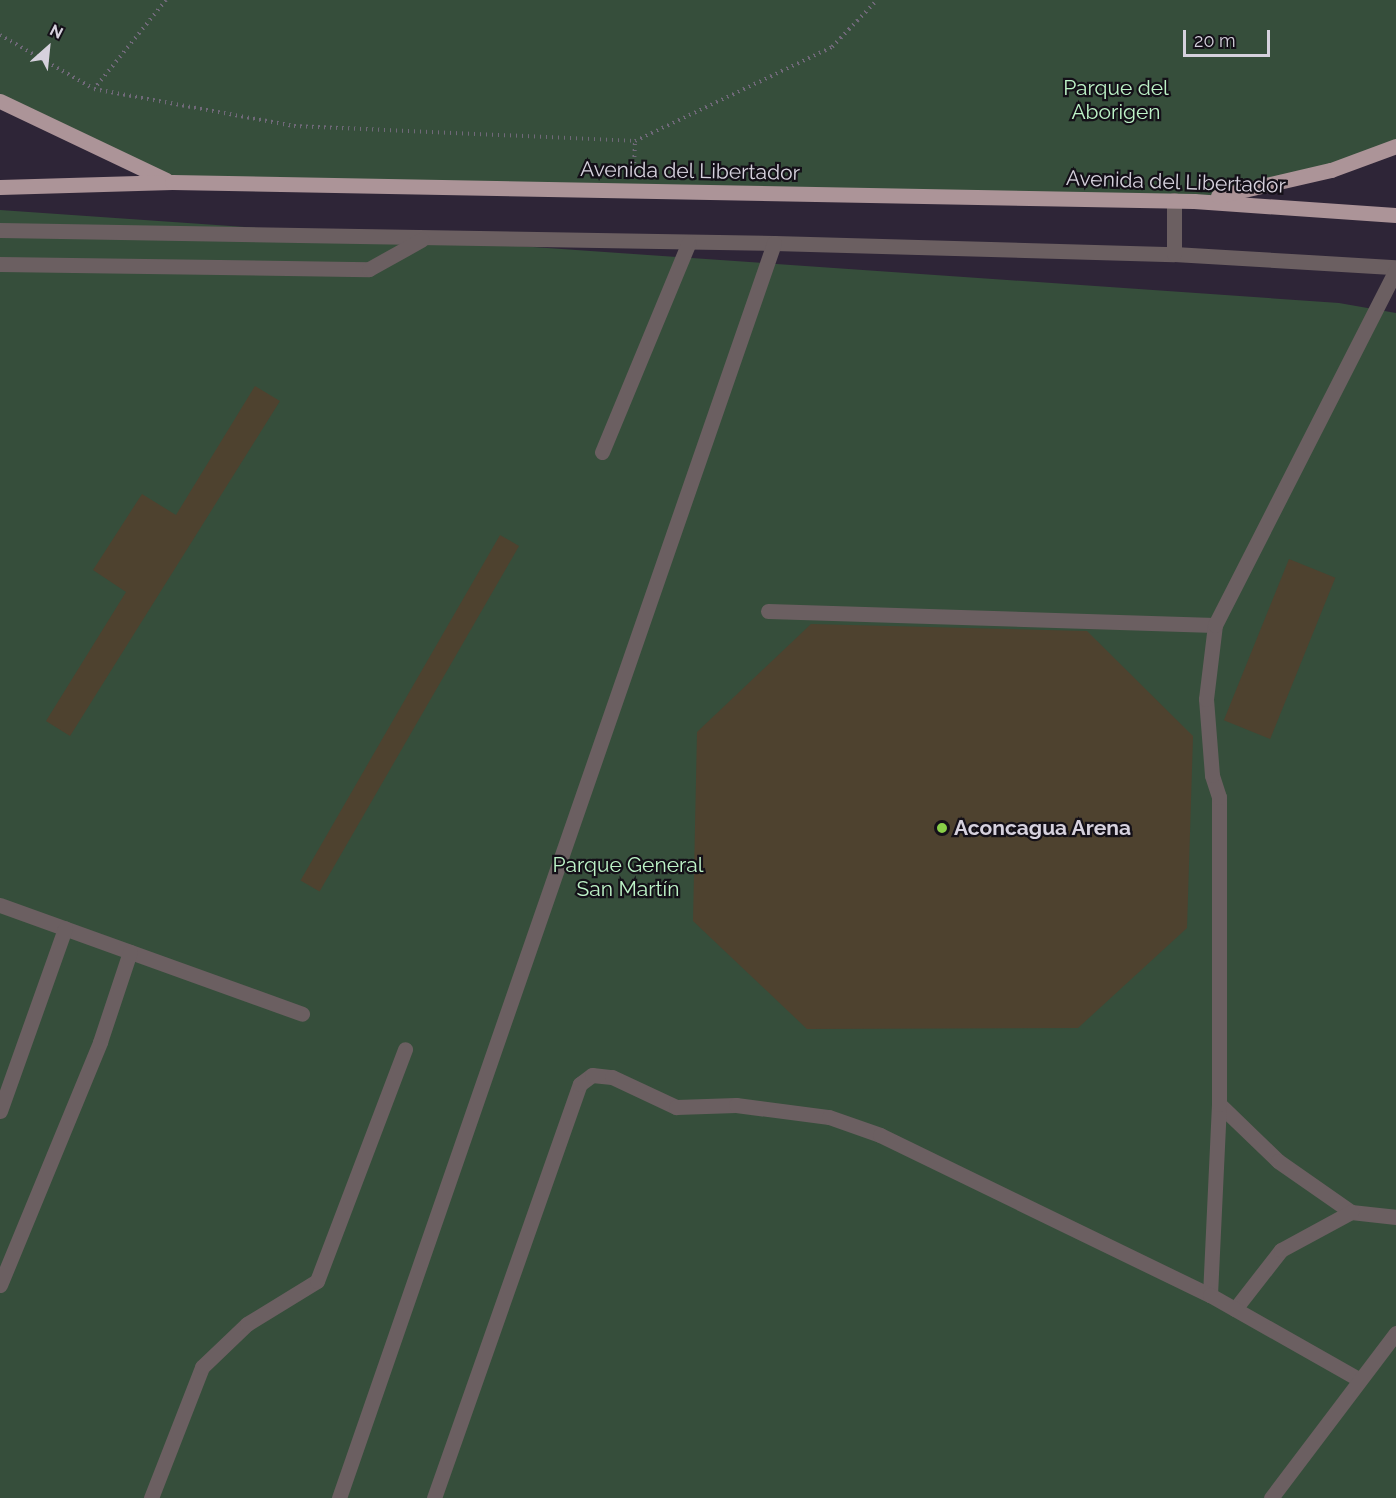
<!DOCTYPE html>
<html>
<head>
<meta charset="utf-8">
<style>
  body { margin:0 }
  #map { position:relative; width:1396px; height:1498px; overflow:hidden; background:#2e2537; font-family:Raleway,sans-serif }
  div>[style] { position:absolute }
  .green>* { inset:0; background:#364e3b }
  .building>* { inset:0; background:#4e422f; transform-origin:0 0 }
  .path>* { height:4px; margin-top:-2px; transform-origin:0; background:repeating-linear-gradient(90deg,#706979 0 1.5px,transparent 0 6px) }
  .service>* { height:15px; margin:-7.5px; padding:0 7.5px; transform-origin:7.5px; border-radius:7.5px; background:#6b5f61 }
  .primary>* { height:15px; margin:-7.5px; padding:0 7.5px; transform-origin:7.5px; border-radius:7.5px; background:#ac9498 }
  .dots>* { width:16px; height:16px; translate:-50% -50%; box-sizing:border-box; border:3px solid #141018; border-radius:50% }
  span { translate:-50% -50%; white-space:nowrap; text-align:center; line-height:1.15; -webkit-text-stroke:4.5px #141018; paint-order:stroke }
  .park-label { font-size:21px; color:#bdf3c7 }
  .street-label { font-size:21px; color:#d6d1dd }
  .poi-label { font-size:21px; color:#d6d1dd; font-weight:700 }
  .left { translate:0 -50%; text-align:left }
  .north { position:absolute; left:18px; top:18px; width:60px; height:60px; -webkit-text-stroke:4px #141018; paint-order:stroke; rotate:27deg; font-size:16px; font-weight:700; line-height:24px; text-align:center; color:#d6d1dd }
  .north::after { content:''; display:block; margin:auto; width:21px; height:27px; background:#d6d1dd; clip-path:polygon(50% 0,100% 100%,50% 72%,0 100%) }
  .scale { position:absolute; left:1183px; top:30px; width:87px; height:27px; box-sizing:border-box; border:3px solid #d6d1dd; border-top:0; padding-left:8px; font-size:18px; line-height:21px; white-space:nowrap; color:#d6d1dd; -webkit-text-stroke:4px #141018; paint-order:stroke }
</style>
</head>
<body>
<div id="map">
  <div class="green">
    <div style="clip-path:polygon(0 0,1396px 0,1396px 146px,1194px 201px,172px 182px,0 101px)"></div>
    <div style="clip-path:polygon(0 210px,1339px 303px,1396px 313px,1396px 1498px,0 1498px)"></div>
  </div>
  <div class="building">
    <div style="clip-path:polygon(255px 386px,280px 401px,70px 736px,46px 721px,126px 592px,93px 570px,142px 494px,176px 515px)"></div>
    <div style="left:500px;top:535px;width:22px;height:399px;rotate:30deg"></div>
    <div style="left:1289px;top:559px;width:50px;height:174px;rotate:22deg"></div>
    <div style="clip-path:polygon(811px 624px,1087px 631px,1193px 736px,1187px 928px,1078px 1028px,807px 1029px,693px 921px,697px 732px)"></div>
  </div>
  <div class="path">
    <div style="left:166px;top:0;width:114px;rotate:129deg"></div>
    <div style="left:94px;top:89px;width:203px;rotate:10.5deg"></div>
    <div style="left:294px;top:126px;width:341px;rotate:2.5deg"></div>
    <div style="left:0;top:35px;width:108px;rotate:29.9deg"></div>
    <div style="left:634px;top:169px;width:28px;rotate:-88deg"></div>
    <div style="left:635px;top:141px;width:218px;rotate:-25.5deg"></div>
    <div style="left:832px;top:47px;width:65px;rotate:-46.2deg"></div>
  </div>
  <div class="service">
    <div style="left:0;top:230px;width:774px;rotate:0.96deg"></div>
    <div style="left:774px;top:243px;width:400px;rotate:1.6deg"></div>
    <div style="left:1174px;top:254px;width:222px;rotate:3.4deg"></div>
    <div style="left:1174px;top:254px;width:54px;rotate:-90deg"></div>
    <div style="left:0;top:264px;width:369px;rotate:0.8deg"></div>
    <div style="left:369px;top:269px;width:60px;rotate:-29.1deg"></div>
    <div style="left:602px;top:452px;width:227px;rotate:-67.5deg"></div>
    <div style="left:768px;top:611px;width:447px;rotate:1.8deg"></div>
    <div style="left:0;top:905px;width:321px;rotate:19.8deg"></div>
    <div style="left:1219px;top:1104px;width:82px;rotate:44deg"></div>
    <div style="left:1278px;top:1161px;width:89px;rotate:34.9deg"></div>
    <div style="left:1351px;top:1212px;width:45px;rotate:6.3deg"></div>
    <div style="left:0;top:1111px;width:194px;rotate:-70.4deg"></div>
    <div style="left:0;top:1285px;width:263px;rotate:-67.6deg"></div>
    <div style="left:100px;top:1042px;width:95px;rotate:-71.6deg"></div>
    <div style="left:1210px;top:1295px;width:191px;rotate:-87.3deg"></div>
    <div style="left:1219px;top:1104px;width:307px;rotate:-90deg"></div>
    <div style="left:1219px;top:797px;width:23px;rotate:-108deg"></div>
    <div style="left:1212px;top:775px;width:76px;rotate:-94.5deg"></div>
    <div style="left:1206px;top:699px;width:75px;rotate:-83.1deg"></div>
    <div style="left:1215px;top:625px;width:399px;rotate:-63deg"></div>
    <div style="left:1235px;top:1309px;width:75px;rotate:-52.1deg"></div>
    <div style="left:1281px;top:1250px;width:80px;rotate:-28.5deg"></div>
    <div style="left:151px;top:1498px;width:141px;rotate:-68.7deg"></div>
    <div style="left:202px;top:1367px;width:62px;rotate:-43.7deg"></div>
    <div style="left:247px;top:1324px;width:82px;rotate:-31.6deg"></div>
    <div style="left:317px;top:1281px;width:248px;rotate:-69.2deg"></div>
    <div style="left:339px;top:1498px;width:1328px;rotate:-70.88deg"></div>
    <div style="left:434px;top:1498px;width:439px;rotate:-70.6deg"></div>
    <div style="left:580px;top:1084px;width:15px;rotate:-37deg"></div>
    <div style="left:592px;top:1075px;width:20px;rotate:6deg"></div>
    <div style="left:612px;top:1077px;width:71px;rotate:25.1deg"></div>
    <div style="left:676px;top:1107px;width:60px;rotate:-1.9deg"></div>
    <div style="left:736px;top:1105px;width:94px;rotate:7.4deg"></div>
    <div style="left:829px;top:1117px;width:54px;rotate:19.4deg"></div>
    <div style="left:880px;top:1135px;width:367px;rotate:25.9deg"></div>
    <div style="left:1210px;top:1295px;width:172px;rotate:29.5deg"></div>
    <div style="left:1271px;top:1498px;width:207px;rotate:-52.9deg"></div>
  </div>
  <div class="primary">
    <div style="left:0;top:101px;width:184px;rotate:25.4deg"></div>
    <div style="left:0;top:187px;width:172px;rotate:-1.7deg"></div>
    <div style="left:172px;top:182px;width:1022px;rotate:1.07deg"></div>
    <div style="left:1194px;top:201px;width:202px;rotate:4deg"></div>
    <div style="left:1218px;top:196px;width:116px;rotate:-13deg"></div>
    <div style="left:1331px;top:170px;width:69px;rotate:-20.3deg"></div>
  </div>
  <div class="dots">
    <div style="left:942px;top:828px;background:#89cf48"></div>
  </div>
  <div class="park-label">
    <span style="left:1116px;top:100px">Parque del<br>Aborigen</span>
    <span style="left:628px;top:877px">Parque General<br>San Martín</span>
  </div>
  <div class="street-label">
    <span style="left:690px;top:171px;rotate:1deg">Avenida del Libertador</span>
    <span style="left:1176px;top:182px;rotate:2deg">Avenida del Libertador</span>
  </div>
  <div class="poi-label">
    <span class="left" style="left:954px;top:828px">Aconcagua Arena</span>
  </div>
  <div class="north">N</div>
  <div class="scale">20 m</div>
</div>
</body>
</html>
